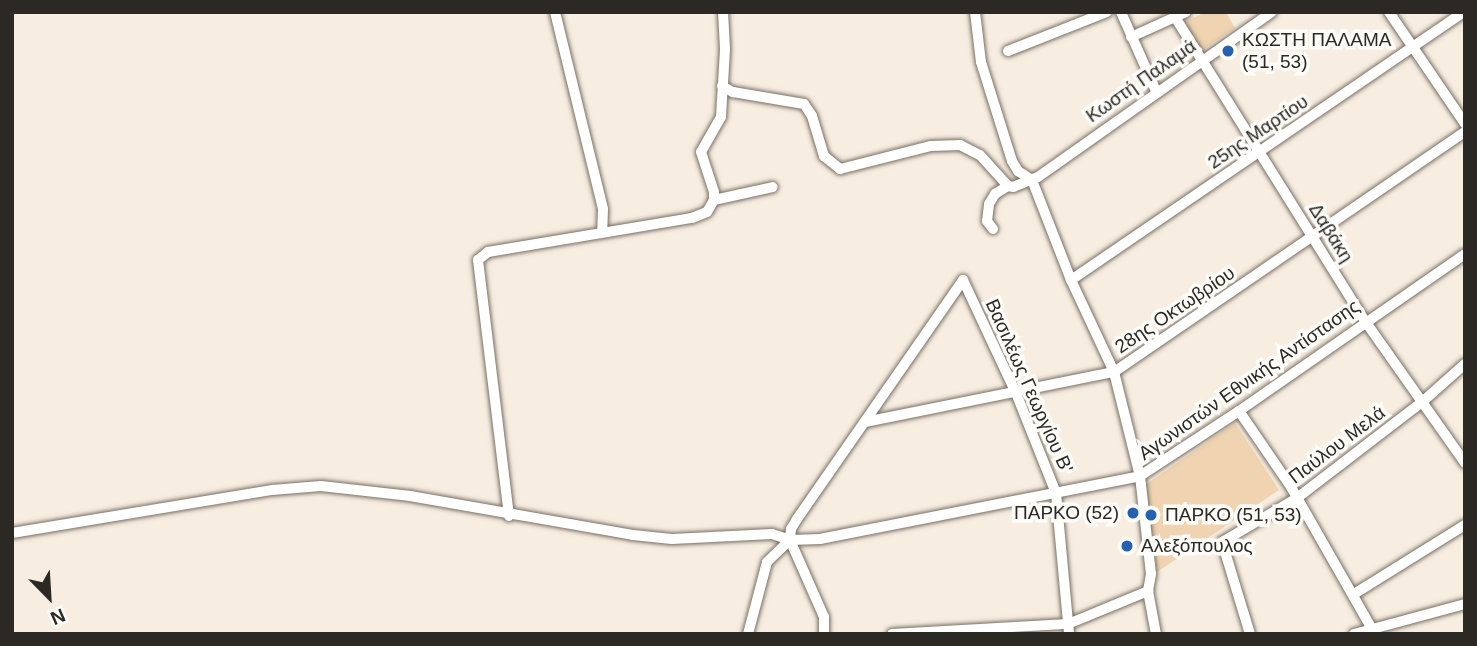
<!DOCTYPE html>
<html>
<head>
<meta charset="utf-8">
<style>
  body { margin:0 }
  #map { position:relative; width:1477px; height:646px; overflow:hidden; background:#f7ede0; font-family:Arial,sans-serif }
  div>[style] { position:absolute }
  .green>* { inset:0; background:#f0d4b1 }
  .roads { filter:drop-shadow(0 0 2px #786f64) drop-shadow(0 0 2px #786f64) }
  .minor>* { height:10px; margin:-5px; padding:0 5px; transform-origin:5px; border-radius:5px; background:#fff }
  .dots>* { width:19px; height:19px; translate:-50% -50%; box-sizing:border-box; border:4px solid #fefcf9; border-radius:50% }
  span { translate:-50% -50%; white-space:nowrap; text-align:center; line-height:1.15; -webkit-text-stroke:7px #fefcf9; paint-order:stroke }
  .poi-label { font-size:19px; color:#2c2924 }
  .left { translate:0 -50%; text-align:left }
  .right { translate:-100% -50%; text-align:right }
  .street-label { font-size:19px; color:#2c2924 }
  .frame { position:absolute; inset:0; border:14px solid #2c2924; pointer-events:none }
  .north { position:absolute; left:14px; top:562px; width:70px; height:70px; -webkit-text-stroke:5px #fefcf9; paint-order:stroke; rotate:156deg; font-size:19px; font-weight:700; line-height:28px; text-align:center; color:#2c2924 }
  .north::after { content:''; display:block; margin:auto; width:24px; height:32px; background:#2c2924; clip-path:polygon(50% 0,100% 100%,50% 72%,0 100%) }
</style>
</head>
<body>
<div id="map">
  <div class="green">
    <div style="clip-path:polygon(1206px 12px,1226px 12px,1235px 28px,1201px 51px,1182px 23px)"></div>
    <div style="clip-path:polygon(1235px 423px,1279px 490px,1157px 572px,1145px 485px)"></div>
  </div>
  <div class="roads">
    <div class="minor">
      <div style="left:555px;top:12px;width:203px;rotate:76.3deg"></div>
      <div style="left:603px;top:209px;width:23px;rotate:92deg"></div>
      <div style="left:975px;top:12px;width:50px;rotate:83.2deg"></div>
      <div style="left:981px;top:62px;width:104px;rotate:72.6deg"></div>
      <div style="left:1012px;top:161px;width:12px;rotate:59deg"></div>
      <div style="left:1018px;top:171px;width:17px;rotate:33deg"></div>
      <div style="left:1121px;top:12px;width:86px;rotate:66.1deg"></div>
      <div style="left:1389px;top:12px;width:135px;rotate:55.8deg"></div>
      <div style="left:1175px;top:17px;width:358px;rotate:58deg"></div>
      <div style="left:1365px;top:321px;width:174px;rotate:54.8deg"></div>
      <div style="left:1131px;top:37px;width:60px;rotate:-24.4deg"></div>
      <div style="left:1008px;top:51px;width:106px;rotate:-21.5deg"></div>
      <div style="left:722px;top:86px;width:13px;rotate:29deg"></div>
      <div style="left:733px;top:92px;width:72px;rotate:9.6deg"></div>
      <div style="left:804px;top:104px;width:14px;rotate:56deg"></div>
      <div style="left:812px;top:116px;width:42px;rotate:73.3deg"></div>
      <div style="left:824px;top:156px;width:21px;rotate:39deg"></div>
      <div style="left:840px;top:169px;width:94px;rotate:-14.2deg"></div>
      <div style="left:931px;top:146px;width:29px;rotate:-2deg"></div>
      <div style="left:960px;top:145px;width:22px;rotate:27deg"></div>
      <div style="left:980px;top:155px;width:42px;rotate:47.9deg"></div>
      <div style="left:1008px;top:186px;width:5px;rotate:11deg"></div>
      <div style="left:1013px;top:187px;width:27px;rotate:-22deg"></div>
      <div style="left:1038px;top:177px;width:286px;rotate:-35.2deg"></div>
      <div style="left:1032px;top:180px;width:107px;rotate:68.7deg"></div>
      <div style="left:1071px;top:280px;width:102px;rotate:64.9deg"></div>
      <div style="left:1114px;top:372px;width:107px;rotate:76deg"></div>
      <div style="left:1140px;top:476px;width:99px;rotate:83.6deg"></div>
      <div style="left:1151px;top:574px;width:17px;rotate:100deg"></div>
      <div style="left:1148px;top:591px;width:44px;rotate:79.5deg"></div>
      <div style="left:714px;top:200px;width:60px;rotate:-12.4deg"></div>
      <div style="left:993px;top:229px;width:10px;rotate:-127deg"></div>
      <div style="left:987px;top:221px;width:17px;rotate:-83deg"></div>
      <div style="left:989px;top:204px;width:12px;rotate:-59deg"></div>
      <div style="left:995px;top:194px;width:15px;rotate:-32deg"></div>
      <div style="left:963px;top:280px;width:125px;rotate:64.9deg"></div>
      <div style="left:1016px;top:393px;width:108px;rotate:68.2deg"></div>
      <div style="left:1056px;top:493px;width:142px;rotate:84.7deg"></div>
      <div style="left:1071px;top:280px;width:476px;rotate:-34.3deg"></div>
      <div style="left:1239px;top:411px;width:92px;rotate:55.6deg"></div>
      <div style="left:1291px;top:487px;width:169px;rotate:60.3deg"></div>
      <div style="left:865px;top:422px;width:254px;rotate:-11.4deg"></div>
      <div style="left:1114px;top:372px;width:425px;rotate:-34.4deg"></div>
      <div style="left:509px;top:516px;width:258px;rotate:-96.9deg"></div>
      <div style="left:478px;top:260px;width:13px;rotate:-39deg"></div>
      <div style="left:488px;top:252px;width:207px;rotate:-9.5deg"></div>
      <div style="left:692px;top:218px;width:16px;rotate:-22deg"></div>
      <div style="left:707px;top:212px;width:14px;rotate:-60deg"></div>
      <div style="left:714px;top:200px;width:8px;rotate:-90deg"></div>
      <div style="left:714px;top:192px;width:42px;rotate:-108deg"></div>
      <div style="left:701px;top:152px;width:40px;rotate:-60.3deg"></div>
      <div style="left:721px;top:117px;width:68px;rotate:-86.6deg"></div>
      <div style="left:725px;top:49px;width:37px;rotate:-93deg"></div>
      <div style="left:12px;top:533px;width:264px;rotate:-9.4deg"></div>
      <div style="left:272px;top:490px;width:49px;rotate:-4.7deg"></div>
      <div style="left:321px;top:486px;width:90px;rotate:6.4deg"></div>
      <div style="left:410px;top:496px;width:226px;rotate:9.9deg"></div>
      <div style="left:633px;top:535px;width:39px;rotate:6deg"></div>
      <div style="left:672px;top:539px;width:100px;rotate:-2.9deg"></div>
      <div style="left:772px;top:534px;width:19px;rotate:18deg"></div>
      <div style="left:790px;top:540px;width:30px;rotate:-2deg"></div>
      <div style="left:820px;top:539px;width:326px;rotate:-11.1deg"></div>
      <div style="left:1140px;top:476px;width:118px;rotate:-33.3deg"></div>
      <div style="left:1239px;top:411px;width:275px;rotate:-34.8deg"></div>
      <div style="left:790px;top:540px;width:84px;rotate:66.2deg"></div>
      <div style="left:824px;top:617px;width:17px;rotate:90deg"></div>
      <div style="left:1354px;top:594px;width:131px;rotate:-31.9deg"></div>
      <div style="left:748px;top:634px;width:74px;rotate:-75.2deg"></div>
      <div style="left:767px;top:562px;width:32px;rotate:-44deg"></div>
      <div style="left:790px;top:540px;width:11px;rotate:-85deg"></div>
      <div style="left:791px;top:529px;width:12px;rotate:-59deg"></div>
      <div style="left:797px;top:519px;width:291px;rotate:-55.2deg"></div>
      <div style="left:892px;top:634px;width:176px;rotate:-3.3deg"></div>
      <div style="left:1068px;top:624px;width:87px;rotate:-22.4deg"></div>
      <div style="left:1250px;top:634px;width:96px;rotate:-106.9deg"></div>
      <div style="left:1222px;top:542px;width:87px;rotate:-30.4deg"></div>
      <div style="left:1297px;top:498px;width:156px;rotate:-37.5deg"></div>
      <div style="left:1421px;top:403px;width:59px;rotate:-41.6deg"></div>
      <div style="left:1354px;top:634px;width:115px;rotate:-15.1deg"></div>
    </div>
  </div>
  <div class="dots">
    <div style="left:1228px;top:51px;background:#2461b2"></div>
    <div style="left:1133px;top:513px;background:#2461b2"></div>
    <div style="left:1151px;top:515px;background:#2461b2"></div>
    <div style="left:1127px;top:546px;background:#2461b2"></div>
  </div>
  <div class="poi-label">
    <span class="left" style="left:1242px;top:51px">ΚΩΣΤΗ ΠΑΛΑΜΑ<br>(51, 53)</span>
    <span class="right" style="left:1119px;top:513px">ΠΑΡΚΟ (52)</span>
    <span class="left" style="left:1165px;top:515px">ΠΑΡΚΟ (51, 53)</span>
    <span class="left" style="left:1141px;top:546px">Αλεξόπουλος</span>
  </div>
  <div class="street-label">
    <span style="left:1141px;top:81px;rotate:-35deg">Κωστή Παλαμά</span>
    <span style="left:1258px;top:132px;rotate:-34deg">25ης Μαρτίου</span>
    <span style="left:1331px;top:233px;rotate:58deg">Δαβάκη</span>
    <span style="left:1175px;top:310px;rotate:-34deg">28ης Οκτωβρίου</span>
    <span style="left:1249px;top:380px;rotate:-35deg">Αγωνιστών Εθνικής Αντίστασης</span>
    <span style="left:1029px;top:386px;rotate:66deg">Βασιλέως Γεωργίου Β'</span>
    <span style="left:1337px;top:445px;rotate:-37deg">Παύλου Μελά</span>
  </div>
  <div class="frame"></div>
  <div class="north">N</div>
</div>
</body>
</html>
